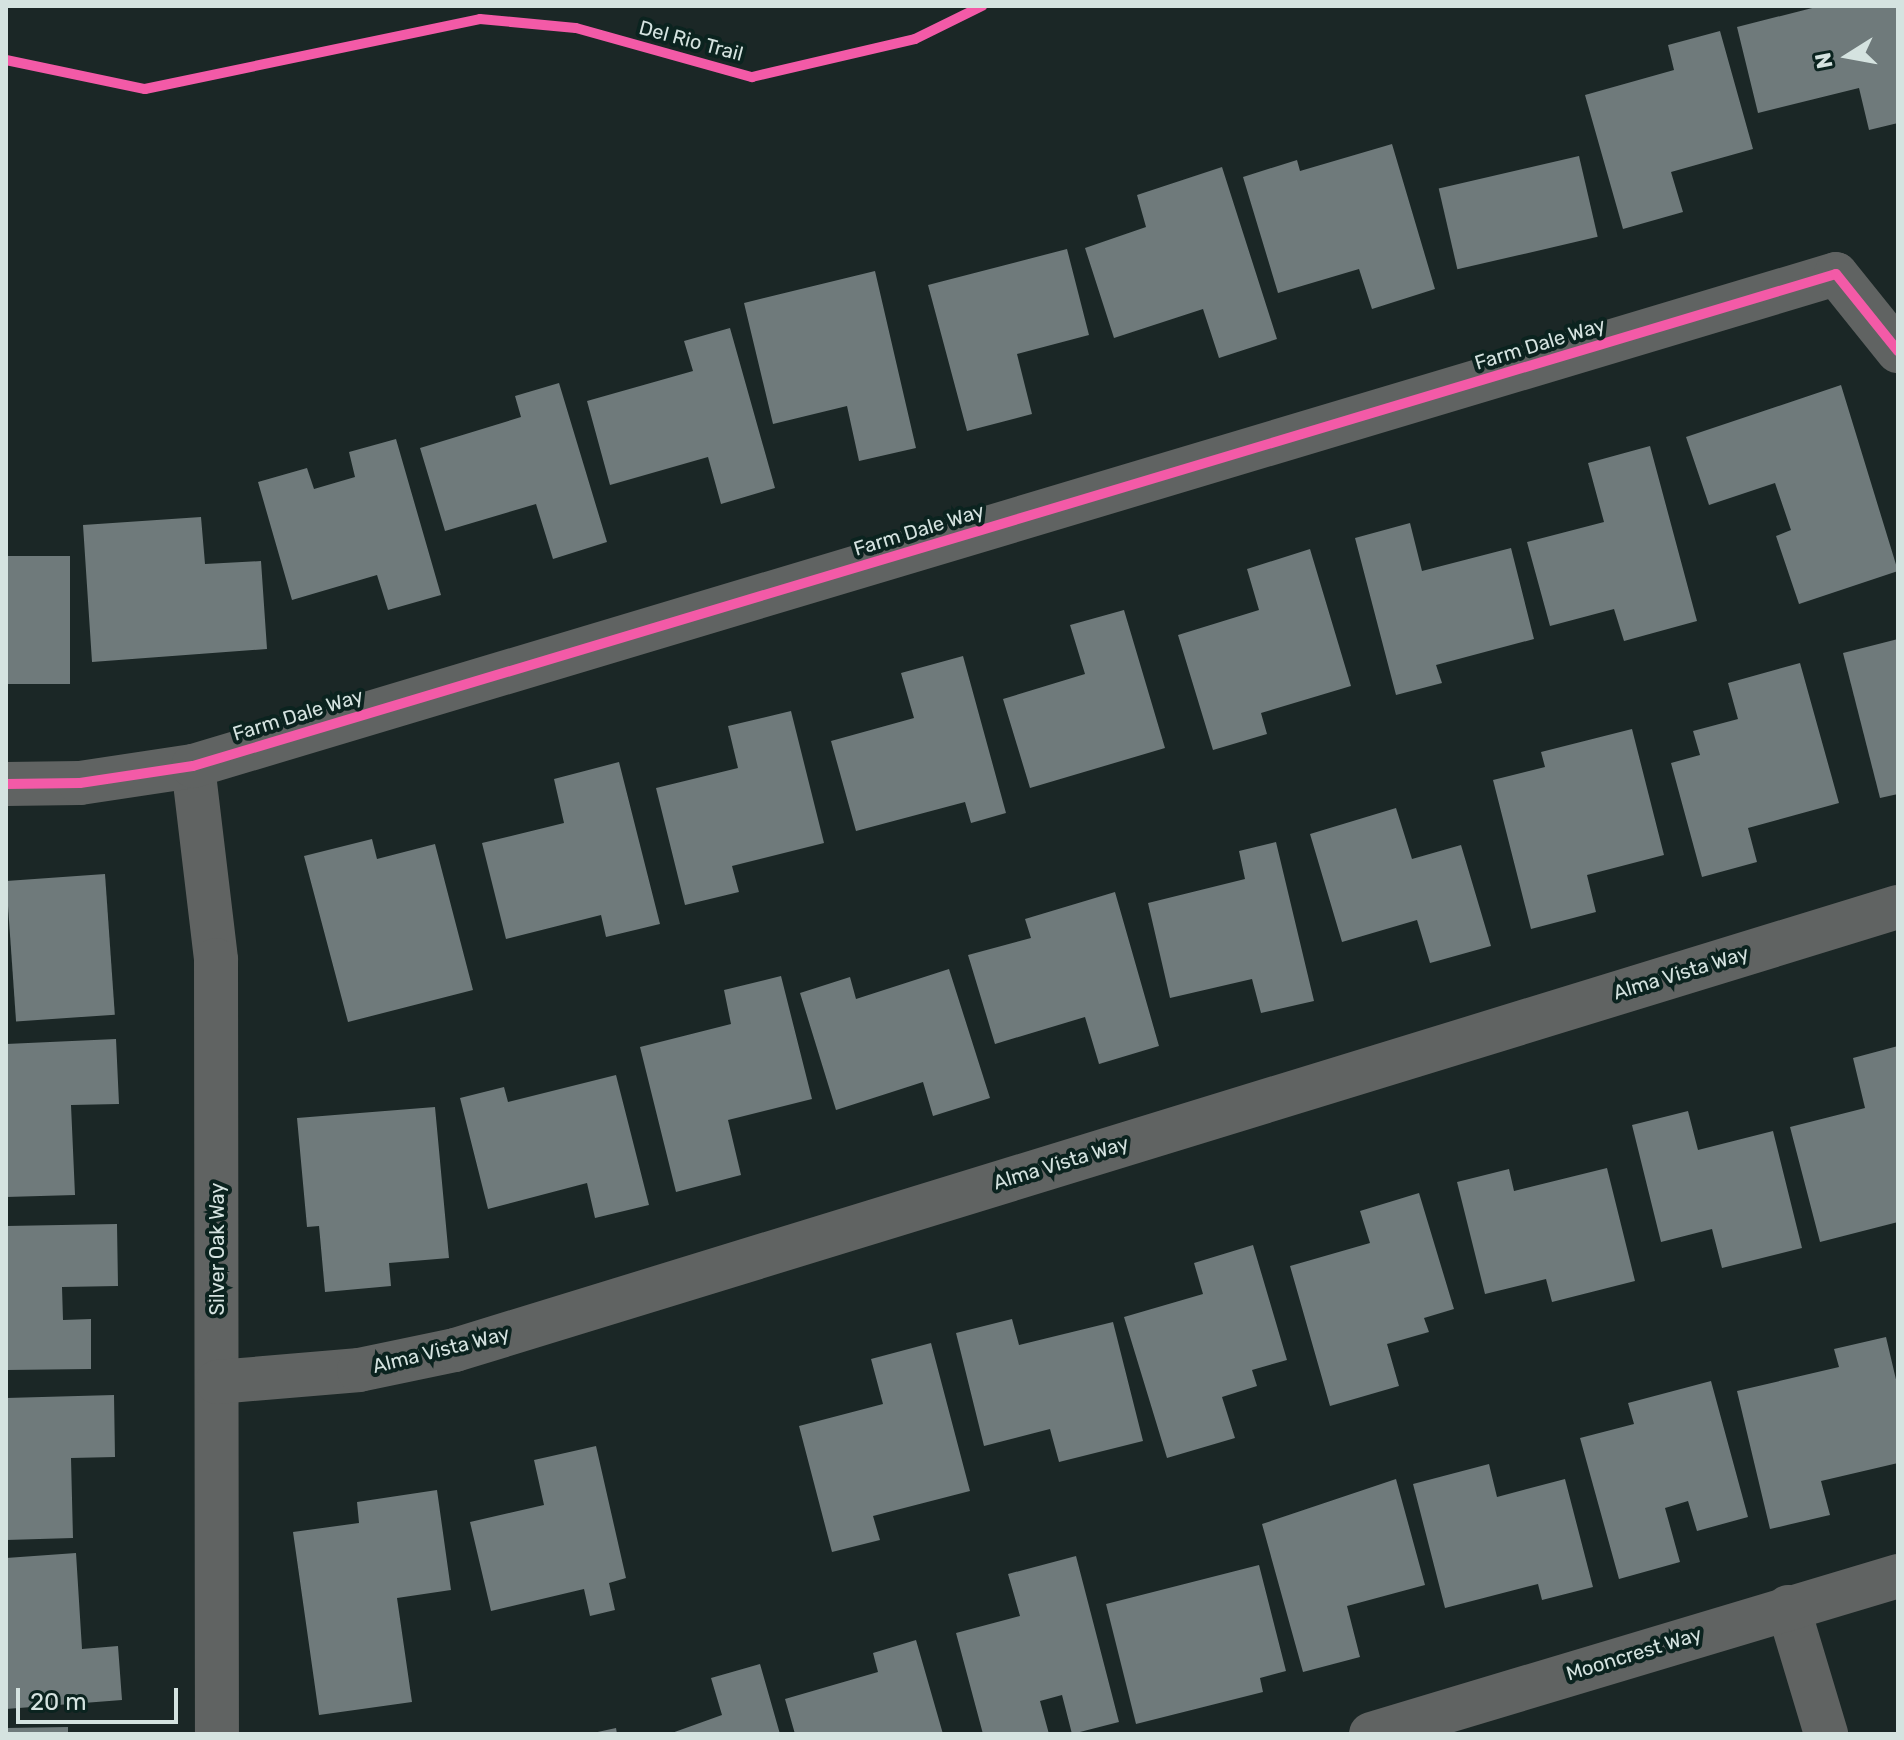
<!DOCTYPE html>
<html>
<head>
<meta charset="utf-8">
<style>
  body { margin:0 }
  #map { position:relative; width:1904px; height:1740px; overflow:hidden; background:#1b2726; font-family:Rubik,sans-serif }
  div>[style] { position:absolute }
  .building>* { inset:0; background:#6f7a7b; transform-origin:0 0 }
  .minor>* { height:44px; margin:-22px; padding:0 22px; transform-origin:22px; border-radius:22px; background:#606362 }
  .cycleway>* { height:10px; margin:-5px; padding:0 5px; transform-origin:5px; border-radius:5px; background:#f35aa7 }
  span { translate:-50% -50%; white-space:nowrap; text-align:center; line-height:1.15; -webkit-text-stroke:8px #0b231f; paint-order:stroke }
  .street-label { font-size:20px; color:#d5e3e0 }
  .frame { position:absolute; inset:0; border:8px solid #d5e3e0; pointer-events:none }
  .north { position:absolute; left:1808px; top:16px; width:80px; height:80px; -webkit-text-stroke:6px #0b231f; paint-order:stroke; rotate:259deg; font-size:22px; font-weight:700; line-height:32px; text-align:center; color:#d5e3e0 }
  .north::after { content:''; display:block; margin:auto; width:28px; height:36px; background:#d5e3e0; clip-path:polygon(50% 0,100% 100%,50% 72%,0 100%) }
  .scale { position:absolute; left:16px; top:1688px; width:162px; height:36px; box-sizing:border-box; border:4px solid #d5e3e0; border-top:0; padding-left:10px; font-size:24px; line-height:28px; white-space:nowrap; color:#d5e3e0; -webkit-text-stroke:6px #0b231f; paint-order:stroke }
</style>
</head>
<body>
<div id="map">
  <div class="building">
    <div style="clip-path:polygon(1820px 6px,1896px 6px,1898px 123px,1869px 130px,1859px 88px,1758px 113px,1737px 27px)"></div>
    <div style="clip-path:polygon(1720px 31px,1753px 149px,1671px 172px,1683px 212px,1623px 229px,1585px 95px,1674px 70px,1668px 45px)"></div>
    <div style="clip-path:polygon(1392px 144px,1435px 289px,1372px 309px,1359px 269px,1278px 293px,1243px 177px,1297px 160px,1300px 171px)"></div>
    <div style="left:1579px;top:156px;width:83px;height:144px;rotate:77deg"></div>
    <div style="clip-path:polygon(1222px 167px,1277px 339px,1219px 358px,1203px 309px,1114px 338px,1085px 248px,1146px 227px,1137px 195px)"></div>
    <div style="clip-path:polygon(1067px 249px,1089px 335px,1017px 354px,1032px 414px,967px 431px,928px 285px)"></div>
    <div style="clip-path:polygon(875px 271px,916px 448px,859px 461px,847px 406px,773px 424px,744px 303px)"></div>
    <div style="clip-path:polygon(730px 328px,775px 488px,721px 504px,708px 457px,610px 485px,587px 401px,693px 371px,684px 341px)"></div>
    <div style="clip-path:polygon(559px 383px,607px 542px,553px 559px,536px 504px,445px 531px,420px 448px,521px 417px,515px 396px)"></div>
    <div style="clip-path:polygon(1841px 385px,1898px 571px,1799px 604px,1776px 536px,1791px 530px,1775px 483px,1709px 505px,1686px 437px)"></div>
    <div style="clip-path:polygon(396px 439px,441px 595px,388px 610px,377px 575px,292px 600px,258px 482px,307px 468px,314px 489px,355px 477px,349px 452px)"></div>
    <div style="clip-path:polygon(1650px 446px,1697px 621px,1624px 641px,1614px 609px,1550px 626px,1527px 542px,1604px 522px,1588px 463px)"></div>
    <div style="clip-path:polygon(201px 517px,205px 564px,261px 561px,267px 649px,92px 662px,83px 525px)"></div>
    <div style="clip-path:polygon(1410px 523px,1422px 571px,1511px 548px,1534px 639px,1436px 665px,1442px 683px,1396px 695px,1355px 538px)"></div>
    <div style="clip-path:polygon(1310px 549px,1351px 686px,1261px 713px,1267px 734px,1213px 750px,1178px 635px,1259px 610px,1247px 569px)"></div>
    <div style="left:6px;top:556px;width:64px;height:128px"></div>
    <div style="clip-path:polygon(1124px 610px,1165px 748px,1030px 788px,1003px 699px,1085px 674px,1070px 625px)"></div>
    <div style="clip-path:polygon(1898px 639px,1898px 794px,1880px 798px,1843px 653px)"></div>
    <div style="clip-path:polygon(963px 656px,1006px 813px,971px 823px,965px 802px,856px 831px,831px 741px,914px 718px,901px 673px)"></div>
    <div style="clip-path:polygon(1800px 663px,1839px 803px,1748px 828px,1757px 862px,1702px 877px,1671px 763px,1700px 755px,1693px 731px,1738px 719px,1728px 683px)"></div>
    <div style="clip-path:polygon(791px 711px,824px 843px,732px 866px,739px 892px,685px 905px,656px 788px,738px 768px,728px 726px)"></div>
    <div style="clip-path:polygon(1632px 729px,1664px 855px,1587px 875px,1596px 912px,1531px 929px,1493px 780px,1545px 767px,1541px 752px)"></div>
    <div style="clip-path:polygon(619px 762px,660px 924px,606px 937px,601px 915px,506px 939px,482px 843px,564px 823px,554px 779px)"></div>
    <div style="clip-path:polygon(1396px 808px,1412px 859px,1461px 845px,1491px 946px,1430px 963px,1417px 920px,1342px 942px,1310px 834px)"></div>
    <div style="clip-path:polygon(372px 839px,377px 859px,435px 844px,473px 990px,348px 1022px,304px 856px)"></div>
    <div style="clip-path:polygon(1276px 842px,1314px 1001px,1261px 1013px,1252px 979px,1170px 998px,1148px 903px,1245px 879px,1239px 851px)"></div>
    <div style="left:105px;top:874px;width:141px;height:99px;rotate:86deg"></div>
    <div style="clip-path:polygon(1115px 892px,1159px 1046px,1099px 1064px,1085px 1017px,995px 1044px,968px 955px,1031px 938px,1025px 919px)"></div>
    <div style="clip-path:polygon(949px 969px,990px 1098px,933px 1116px,923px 1082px,836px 1110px,800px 993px,850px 977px,856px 999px)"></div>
    <div style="clip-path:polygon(781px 976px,812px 1099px,728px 1120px,741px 1175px,676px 1192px,640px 1047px,731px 1024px,724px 990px)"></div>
    <div style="clip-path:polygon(116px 1039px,119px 1104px,71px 1105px,75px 1195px,6px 1197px,6px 1044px)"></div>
    <div style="clip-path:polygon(1898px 1046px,1898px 1222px,1820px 1242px,1790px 1127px,1865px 1108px,1853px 1058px)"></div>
    <div style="clip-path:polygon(616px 1075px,649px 1205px,595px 1218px,587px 1183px,488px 1209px,460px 1098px,504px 1087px,508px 1102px)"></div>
    <div style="clip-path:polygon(435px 1107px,449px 1258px,389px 1263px,391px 1286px,325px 1292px,319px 1226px,307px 1227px,297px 1118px)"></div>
    <div style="clip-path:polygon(1688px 1111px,1698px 1150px,1773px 1131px,1802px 1248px,1722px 1268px,1712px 1229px,1661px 1242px,1632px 1125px)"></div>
    <div style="clip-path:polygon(1607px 1168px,1635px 1281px,1552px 1302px,1546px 1279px,1485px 1294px,1457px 1182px,1509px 1169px,1514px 1191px)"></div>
    <div style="clip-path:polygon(1419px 1193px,1454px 1309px,1424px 1318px,1429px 1332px,1387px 1344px,1399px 1386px,1330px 1406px,1290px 1266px,1370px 1243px,1360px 1211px)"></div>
    <div style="clip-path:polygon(117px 1224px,118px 1286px,62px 1287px,63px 1320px,91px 1319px,91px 1369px,6px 1370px,6px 1226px)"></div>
    <div style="clip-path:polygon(1253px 1245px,1287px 1360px,1252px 1370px,1257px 1386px,1222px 1397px,1235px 1438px,1167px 1458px,1124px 1317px,1203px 1294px,1194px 1263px)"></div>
    <div style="clip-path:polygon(1012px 1319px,1019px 1345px,1113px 1322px,1143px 1441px,1059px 1462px,1050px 1429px,984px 1446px,956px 1333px)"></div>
    <div style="clip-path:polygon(1886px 1337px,1898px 1388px,1898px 1463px,1821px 1481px,1830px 1515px,1770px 1529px,1737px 1391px,1839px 1367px,1834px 1349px)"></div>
    <div style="clip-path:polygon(931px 1343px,970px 1491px,873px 1516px,880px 1540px,832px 1552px,799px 1426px,883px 1404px,871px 1359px)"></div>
    <div style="clip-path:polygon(1711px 1381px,1748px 1517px,1697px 1531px,1688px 1501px,1665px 1508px,1680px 1562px,1619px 1579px,1580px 1438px,1634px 1424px,1628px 1403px)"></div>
    <div style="clip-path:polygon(114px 1395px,115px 1457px,71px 1458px,73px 1538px,6px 1540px,6px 1398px)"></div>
    <div style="clip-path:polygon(596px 1446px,626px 1578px,609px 1583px,615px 1610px,590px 1616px,584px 1589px,491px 1611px,470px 1522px,544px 1505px,534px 1460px)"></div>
    <div style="clip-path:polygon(1489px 1464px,1497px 1497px,1565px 1479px,1593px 1587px,1542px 1600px,1538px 1584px,1445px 1608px,1413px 1484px)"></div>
    <div style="clip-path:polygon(1396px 1479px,1425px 1585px,1347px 1606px,1360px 1657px,1303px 1672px,1262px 1524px)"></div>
    <div style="clip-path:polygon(437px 1490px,451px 1590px,397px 1598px,412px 1702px,319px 1715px,293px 1532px,359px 1523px,357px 1502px)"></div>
    <div style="clip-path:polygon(76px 1553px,82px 1649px,118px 1646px,122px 1700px,6px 1709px,6px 1558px)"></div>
    <div style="clip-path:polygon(1076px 1556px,1119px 1722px,1072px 1734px,1062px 1695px,1040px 1701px,1049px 1734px,983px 1734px,956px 1633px,1020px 1616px,1008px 1574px)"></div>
    <div style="clip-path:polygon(1259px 1565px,1286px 1671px,1260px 1678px,1263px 1692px,1136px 1724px,1106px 1604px)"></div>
    <div style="clip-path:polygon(916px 1640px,943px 1734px,795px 1734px,785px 1699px,878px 1672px,873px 1653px)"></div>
    <div style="clip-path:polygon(760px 1664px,780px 1734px,669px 1734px,722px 1715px,711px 1678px)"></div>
    <div style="clip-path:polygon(68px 1727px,68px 1734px,6px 1734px,6px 1728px)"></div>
    <div style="clip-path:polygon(616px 1728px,617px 1734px,593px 1734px,593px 1733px)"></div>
  </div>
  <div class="minor">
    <div style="left:193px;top:766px;width:195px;rotate:83.2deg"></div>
    <div style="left:216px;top:960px;width:774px;rotate:89.93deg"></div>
    <div style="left:6px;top:784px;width:74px;rotate:-0.8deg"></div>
    <div style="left:80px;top:783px;width:114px;rotate:-8.6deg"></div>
    <div style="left:193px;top:766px;width:1715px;rotate:-16.67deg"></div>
    <div style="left:1836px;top:274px;width:99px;rotate:51.2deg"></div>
    <div style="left:217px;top:1382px;width:143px;rotate:-4.8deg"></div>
    <div style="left:359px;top:1370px;width:98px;rotate:-11.8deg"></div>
    <div style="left:455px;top:1350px;width:1509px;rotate:-17.07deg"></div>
    <div style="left:1788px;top:1607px;width:133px;rotate:73.3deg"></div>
    <div style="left:1371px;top:1734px;width:550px;rotate:-16.69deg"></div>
  </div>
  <div class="cycleway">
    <div style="left:6px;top:60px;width:142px;rotate:11.8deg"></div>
    <div style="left:145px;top:89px;width:342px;rotate:-11.8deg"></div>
    <div style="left:480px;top:19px;width:96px;rotate:5.4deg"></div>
    <div style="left:576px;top:28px;width:183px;rotate:15.6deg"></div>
    <div style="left:752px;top:77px;width:167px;rotate:-13.1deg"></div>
    <div style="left:915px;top:39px;width:75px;rotate:-26.2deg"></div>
    <div style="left:6px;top:784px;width:74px;rotate:-0.8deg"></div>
    <div style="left:80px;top:783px;width:114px;rotate:-8.6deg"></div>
    <div style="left:193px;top:766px;width:1715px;rotate:-16.67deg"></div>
    <div style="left:1836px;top:274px;width:99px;rotate:51.2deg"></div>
  </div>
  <div class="street-label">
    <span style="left:691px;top:41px;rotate:15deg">Del Rio Trail</span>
    <span style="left:1540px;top:344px;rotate:-17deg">Farm Dale Way</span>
    <span style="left:919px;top:530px;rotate:-17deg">Farm Dale Way</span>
    <span style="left:298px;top:715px;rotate:-17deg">Farm Dale Way</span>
    <span style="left:1681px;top:973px;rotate:-17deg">Alma Vista Way</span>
    <span style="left:1061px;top:1163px;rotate:-17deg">Alma Vista Way</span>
    <span style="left:217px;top:1249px;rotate:-90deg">Silver Oak Way</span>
    <span style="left:441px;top:1350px;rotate:-14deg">Alma Vista Way</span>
    <span style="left:1634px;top:1654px;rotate:-17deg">Mooncrest Way</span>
  </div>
  <div class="frame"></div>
  <div class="north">N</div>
  <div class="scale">20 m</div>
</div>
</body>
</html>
